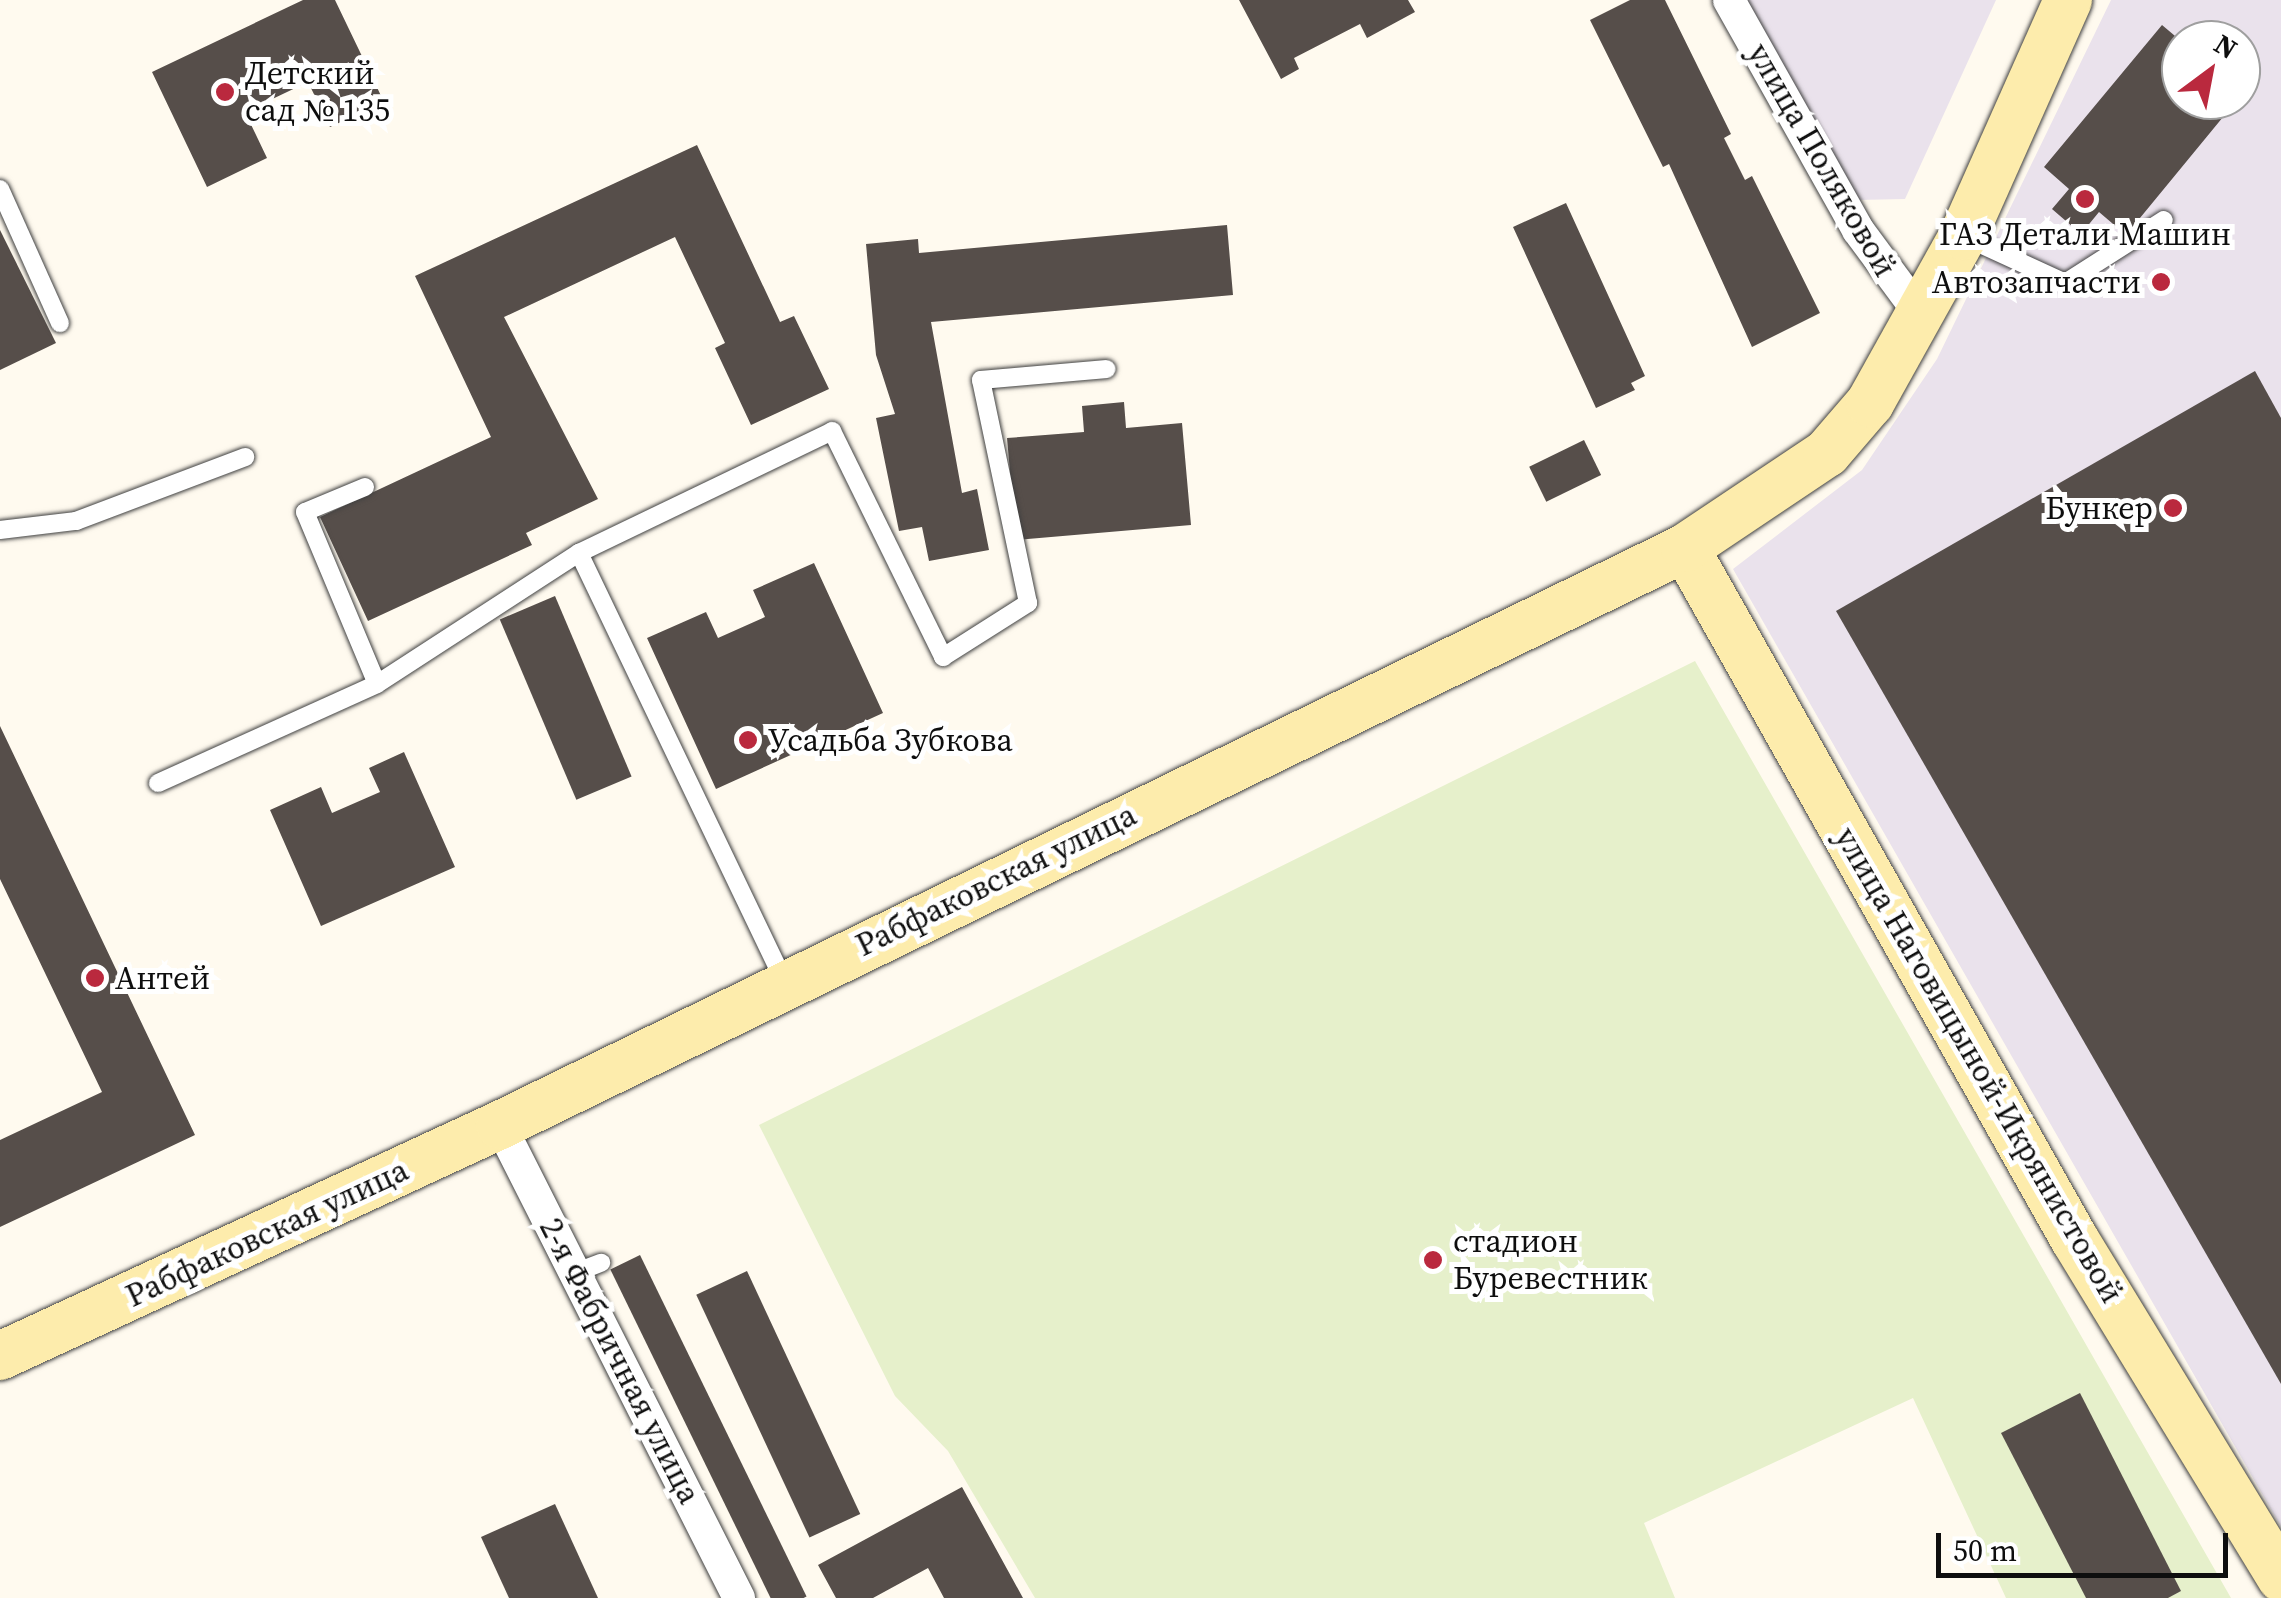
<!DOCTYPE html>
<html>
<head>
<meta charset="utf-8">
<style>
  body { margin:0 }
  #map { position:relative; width:2281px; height:1598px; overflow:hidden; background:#fffaef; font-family:"Source Serif 4",serif }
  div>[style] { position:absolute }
  .industrial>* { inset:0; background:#eae2ec }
  .pitch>* { inset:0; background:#e6f0cb }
  .building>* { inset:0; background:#564e4a; transform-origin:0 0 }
  .roads { filter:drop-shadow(0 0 2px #414141) drop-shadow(0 0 2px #414141) }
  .service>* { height:18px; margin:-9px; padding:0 9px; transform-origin:9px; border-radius:9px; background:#fff }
  .minor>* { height:32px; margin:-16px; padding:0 16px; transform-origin:16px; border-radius:16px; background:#fff }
  .secondary>* { height:48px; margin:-24px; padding:0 24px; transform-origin:24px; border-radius:24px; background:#fdecac }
  .dots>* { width:28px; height:28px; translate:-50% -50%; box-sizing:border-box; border:5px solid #fff; border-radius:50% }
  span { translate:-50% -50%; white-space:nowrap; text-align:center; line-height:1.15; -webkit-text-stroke:10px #fff; paint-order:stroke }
  .poi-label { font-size:32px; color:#0e0e0e }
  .left { translate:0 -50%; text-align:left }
  .right { translate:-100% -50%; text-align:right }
  .street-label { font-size:32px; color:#0e0e0e }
  .north { position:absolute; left:2161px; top:20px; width:100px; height:100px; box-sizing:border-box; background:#fff; border:2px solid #9f9f9f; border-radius:50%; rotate:32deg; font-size:28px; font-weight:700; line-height:40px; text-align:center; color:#0e0e0e }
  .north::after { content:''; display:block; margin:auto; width:35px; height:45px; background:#ba293e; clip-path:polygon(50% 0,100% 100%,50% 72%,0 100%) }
  .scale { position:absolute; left:1936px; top:1533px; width:292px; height:45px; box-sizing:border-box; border:5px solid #0e0e0e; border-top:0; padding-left:12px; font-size:30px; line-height:35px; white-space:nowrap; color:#0e0e0e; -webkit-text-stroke:8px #fff; paint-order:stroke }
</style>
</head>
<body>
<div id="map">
  <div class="industrial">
    <div style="clip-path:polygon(1744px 0,1996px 0,1905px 199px,1857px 200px)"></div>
    <div style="clip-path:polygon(evenodd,2111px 0,2281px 0,2281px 1527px,1733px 569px,1862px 470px,1937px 359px,2111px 0,2181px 40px,2241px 40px,2241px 100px,2181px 100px,2181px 40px)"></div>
  </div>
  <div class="pitch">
    <div style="clip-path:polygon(1695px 661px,2231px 1598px,2006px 1598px,1913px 1398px,1644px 1523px,1675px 1598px,1035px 1598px,948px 1451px,895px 1396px,759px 1125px)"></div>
  </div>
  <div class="building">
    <div style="clip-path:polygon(303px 0,335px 0,384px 102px,330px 127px,308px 82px,245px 112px,267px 158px,207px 187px,152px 72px)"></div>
    <div style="clip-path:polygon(1239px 0,1408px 0,1415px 12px,1367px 38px,1360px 24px,1294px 58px,1299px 69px,1281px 79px)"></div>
    <div style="clip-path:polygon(1630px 0,1665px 0,1731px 134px,1724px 138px,1745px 180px,1752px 176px,1820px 313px,1752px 347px,1669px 164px,1663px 167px,1590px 20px)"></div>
    <div style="clip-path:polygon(2162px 25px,2181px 41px,2181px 100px,2237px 100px,2126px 235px,2099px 212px,2081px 234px,2052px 209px,2069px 189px,2044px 167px)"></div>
    <div style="clip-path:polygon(2206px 25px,2224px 40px,2194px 40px)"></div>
    <div style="clip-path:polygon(697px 145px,780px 322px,794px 316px,829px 389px,751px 425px,715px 348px,725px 343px,675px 237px,504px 317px,598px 499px,526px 533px,532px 545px,368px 621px,320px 517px,491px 437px,415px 276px)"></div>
    <div style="clip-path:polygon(1566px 203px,1645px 376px,1631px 383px,1635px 390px,1596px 408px,1513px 227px)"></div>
    <div style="clip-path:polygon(1227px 225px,1233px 295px,931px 322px,962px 493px,977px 489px,989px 550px,929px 561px,922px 527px,899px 531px,876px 418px,895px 414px,876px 355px,866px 244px,918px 239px,919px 253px)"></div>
    <div style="clip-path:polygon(0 230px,56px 343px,0 370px)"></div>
    <div style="clip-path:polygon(2255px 371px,2281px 418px,2281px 1384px,1836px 611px)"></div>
    <div style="clip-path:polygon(1124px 402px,1126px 428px,1182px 423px,1191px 525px,1016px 540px,1007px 438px,1084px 432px,1082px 406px)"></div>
    <div style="left:1584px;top:440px;width:39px;height:61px;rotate:64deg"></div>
    <div style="clip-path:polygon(814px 563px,883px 713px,716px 789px,647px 638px,706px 612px,718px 638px,765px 617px,753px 590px)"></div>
    <div style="left:555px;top:596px;width:196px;height:60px;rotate:67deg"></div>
    <div style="clip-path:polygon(0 726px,195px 1135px,0 1227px,0 1140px,102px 1092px,0 879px)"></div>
    <div style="clip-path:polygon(404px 752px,455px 867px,321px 926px,270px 810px,321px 787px,332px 813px,380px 792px,369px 768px)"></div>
    <div style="left:640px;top:1255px;width:380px;height:33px;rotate:64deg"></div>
    <div style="left:747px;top:1271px;width:268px;height:56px;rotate:65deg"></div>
    <div style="clip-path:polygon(2080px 1393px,2181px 1591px,2168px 1598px,2086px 1598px,2001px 1433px)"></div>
    <div style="clip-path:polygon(962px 1487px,1023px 1598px,944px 1598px,928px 1568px,873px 1598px,836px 1598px,818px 1565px)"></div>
    <div style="clip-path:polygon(555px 1504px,598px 1598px,509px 1598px,481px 1537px)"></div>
  </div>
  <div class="roads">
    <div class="service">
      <div style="left:0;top:189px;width:147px;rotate:65.9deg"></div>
      <div style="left:1963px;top:236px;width:112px;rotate:24.7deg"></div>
      <div style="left:2065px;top:283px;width:117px;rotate:-32.5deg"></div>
      <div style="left:365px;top:487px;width:65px;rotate:157.4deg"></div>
      <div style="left:305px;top:512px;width:186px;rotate:67.3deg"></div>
      <div style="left:377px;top:684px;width:241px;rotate:-33deg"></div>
      <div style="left:579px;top:553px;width:476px;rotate:64.4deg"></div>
      <div style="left:0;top:530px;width:77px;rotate:-6.8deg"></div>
      <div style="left:76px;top:521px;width:181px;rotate:-20.7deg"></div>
      <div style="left:579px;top:553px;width:281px;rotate:-25.7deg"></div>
      <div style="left:832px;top:431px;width:252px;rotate:63.8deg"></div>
      <div style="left:943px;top:657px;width:101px;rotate:-32.4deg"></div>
      <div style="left:1028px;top:603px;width:228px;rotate:-101.9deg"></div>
      <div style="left:981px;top:380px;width:126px;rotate:-5deg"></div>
      <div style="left:158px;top:783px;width:240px;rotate:-24.3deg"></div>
      <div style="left:577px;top:1272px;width:26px;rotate:-21deg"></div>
    </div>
    <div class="minor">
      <div style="left:1729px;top:0;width:264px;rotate:60.7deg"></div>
      <div style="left:1858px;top:230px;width:106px;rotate:53.5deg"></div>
      <div style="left:500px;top:1125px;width:530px;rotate:63.19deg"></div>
    </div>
    <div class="secondary">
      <div style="left:1685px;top:548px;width:794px;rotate:60.6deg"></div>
      <div style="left:2075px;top:1240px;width:396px;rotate:58.6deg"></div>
      <div style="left:0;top:1356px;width:551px;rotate:-24.8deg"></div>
      <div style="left:500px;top:1125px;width:1318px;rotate:-25.96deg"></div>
      <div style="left:1685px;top:548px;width:171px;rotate:-33.8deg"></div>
      <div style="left:1827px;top:453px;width:66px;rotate:-49.3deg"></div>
      <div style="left:1870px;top:403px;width:191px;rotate:-60.9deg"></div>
      <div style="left:1963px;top:236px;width:258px;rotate:-66deg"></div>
    </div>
  </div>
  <div class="dots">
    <div style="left:225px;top:92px;background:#ba293e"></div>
    <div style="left:2085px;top:199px;background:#ba293e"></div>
    <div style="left:2161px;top:282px;background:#ba293e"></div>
    <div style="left:2173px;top:508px;background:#ba293e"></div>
    <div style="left:748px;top:740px;background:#ba293e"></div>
    <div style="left:95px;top:978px;background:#ba293e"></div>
    <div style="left:1433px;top:1260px;background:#ba293e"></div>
  </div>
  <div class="poi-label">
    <span class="left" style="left:245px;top:92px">Детский<br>сад № 135</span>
    <span style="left:2085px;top:234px">ГАЗ Детали Машин</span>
    <span class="right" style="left:2141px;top:282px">Автозапчасти</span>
    <span class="right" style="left:2153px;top:508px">Бункер</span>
    <span class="left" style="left:768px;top:740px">Усадьба Зубкова</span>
    <span class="left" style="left:115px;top:978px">Антей</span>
    <span class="left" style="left:1453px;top:1260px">стадион<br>Буревестник</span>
  </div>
  <div class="street-label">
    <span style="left:1822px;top:160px;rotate:60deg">улица Поляковой</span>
    <span style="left:996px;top:880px;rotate:-26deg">Рабфаковская улица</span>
    <span style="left:1979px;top:1065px;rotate:60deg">улица Наговицыной-Икрянистовой</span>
    <span style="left:267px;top:1233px;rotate:-25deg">Рабфаковская улица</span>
    <span style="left:620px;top:1361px;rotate:63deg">2-я Фабричная улица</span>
  </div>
  <div class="north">N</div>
  <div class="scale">50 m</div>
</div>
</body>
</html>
